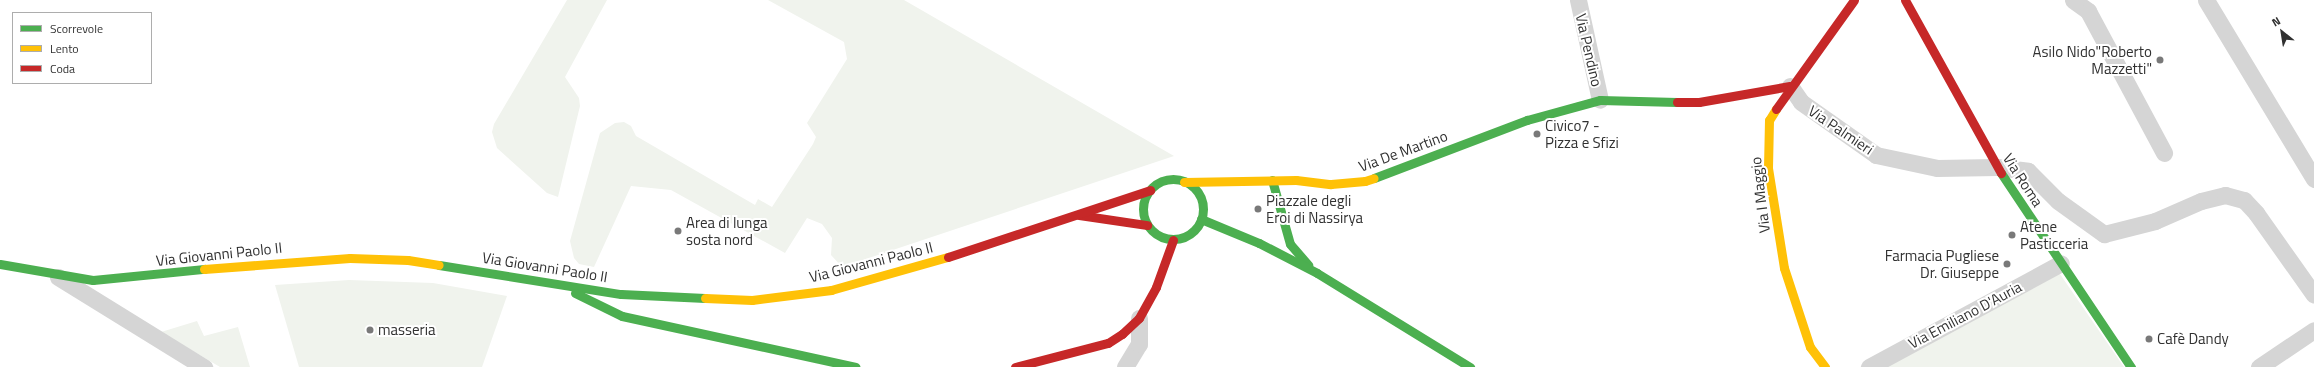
<!DOCTYPE html>
<html>
<head>
<meta charset="utf-8">
<style>
  body { margin:0 }
  #map { position:relative; width:2314px; height:367px; overflow:hidden; background:#fff; font-family:"Titillium Web",sans-serif }
  div>[style] { position:absolute }
  .green>* { inset:0; background:#f0f3ed }
  .street>* { height:17px; margin:-8.5px; padding:0 8.5px; transform-origin:8.5px; border-radius:8.5px; background:#d5d5d5 }
  .fast>* { height:9px; margin:-4.5px; padding:0 4.5px; transform-origin:4.5px; border-radius:4.5px; background:#4caf50 }
  .fast>.ring { margin:-4.5px; padding:0; box-sizing:content-box; background:none; border:9px solid #4caf50; border-radius:50% }
  .slow>* { height:9px; margin:-4.5px; padding:0 4.5px; transform-origin:4.5px; border-radius:4.5px; background:#ffc107 }
  .jam>* { height:9px; margin:-4.5px; padding:0 4.5px; transform-origin:4.5px; border-radius:4.5px; background:#c62828 }
  .dots>* { width:11px; height:11px; translate:-50% -50%; box-sizing:border-box; border:2px solid #fff; border-radius:50% }
  span { translate:-50% -50%; white-space:nowrap; text-align:center; line-height:1.15; -webkit-text-stroke:4px #fff; paint-order:stroke }
  .street-label { font-size:15px; color:#313131 }
  .poi-label { font-size:15px; color:#313131 }
  .right { translate:-100% -50%; text-align:right }
  .left { translate:0 -50%; text-align:left }
  .legend { position:absolute; left:12px; top:12px; width:140px; height:72px; box-sizing:border-box; background:#fff; border:1px solid #adadad; margin:0; padding:5px 7px; list-style:none; font-size:12px; color:#313131 }
  .legend li { display:flex; align-items:center; gap:8px; height:20px }
  .legend b { width:20px; border:1px solid #adadad }
  .north { position:absolute; left:2262px; top:12px; width:40px; height:40px; -webkit-text-stroke:3px #fff; paint-order:stroke; rotate:330deg; font-size:11px; font-weight:700; line-height:16px; text-align:center; color:#313131 }
  .north::after { content:''; display:block; margin:auto; width:14px; height:18px; background:#313131; clip-path:polygon(50% 0,100% 100%,50% 72%,0 100%) }
</style>
</head>
<body>
<div id="map">
  <div class="green">
    <div style="clip-path:polygon(567px 0,607px 0,565px 77px,579px 98px,580px 106px,558px 197px,547px 193px,497px 148px,492px 132px,494px 124px)"></div>
    <div style="clip-path:polygon(768px 0,904px 0,1174px 156px,842px 267px,831px 255px,832px 238px,822px 224px,807px 218px,785px 253px,671px 190px,631px 186px,594px 267px,579px 264px,574px 258px,570px 241px,600px 133px,615px 123px,624px 122px,631px 126px,636px 136px,755px 205px,758px 199px,772px 207px,813px 144px,816px 137px,807px 123px,847px 59px,844px 42px)"></div>
    <div style="clip-path:polygon(2051px 261px,2124px 367px,1860px 367px,1928px 330px)"></div>
    <div style="clip-path:polygon(349px 280px,433px 283px,507px 296px,482px 367px,299px 367px,275px 285px)"></div>
    <div style="clip-path:polygon(197px 321px,204px 336px,238px 327px,250px 367px,220px 367px,161px 332px)"></div>
  </div>
  <div class="street">
    <div style="left:1578px;top:0;width:102px;rotate:77.6deg"></div>
    <div style="left:2073px;top:0;width:19px;rotate:36deg"></div>
    <div style="left:2088px;top:11px;width:161px;rotate:61.8deg"></div>
    <div style="left:2206px;top:0;width:209px;rotate:58.9deg"></div>
    <div style="left:1790px;top:86px;width:19px;rotate:55deg"></div>
    <div style="left:1801px;top:102px;width:92px;rotate:35.2deg"></div>
    <div style="left:1876px;top:155px;width:62px;rotate:12deg"></div>
    <div style="left:1937px;top:168px;width:60px;rotate:-1deg"></div>
    <div style="left:1997px;top:167px;width:31px;rotate:7deg"></div>
    <div style="left:2028px;top:171px;width:42px;rotate:45deg"></div>
    <div style="left:2058px;top:201px;width:57px;rotate:35.7deg"></div>
    <div style="left:2104px;top:234px;width:53px;rotate:-14.3deg"></div>
    <div style="left:2155px;top:221px;width:50px;rotate:-23.5deg"></div>
    <div style="left:2201px;top:201px;width:25px;rotate:-14deg"></div>
    <div style="left:2225px;top:195px;width:20px;rotate:15deg"></div>
    <div style="left:2244px;top:200px;width:18px;rotate:47deg"></div>
    <div style="left:2256px;top:213px;width:100px;rotate:54.7deg"></div>
    <div style="left:58px;top:277px;width:172px;rotate:31.7deg"></div>
    <div style="left:1125px;top:367px;width:27px;rotate:-59deg"></div>
    <div style="left:1139px;top:344px;width:26px;rotate:-90deg"></div>
    <div style="left:1869px;top:367px;width:218px;rotate:-28.4deg"></div>
    <div style="left:2259px;top:367px;width:66px;rotate:-33.9deg"></div>
  </div>
  <div class="fast">
    <div style="left:2001px;top:173px;width:234px;rotate:56.2deg"></div>
    <div style="left:1374px;top:178px;width:164px;rotate:-20.8deg"></div>
    <div style="left:1527px;top:120px;width:76px;rotate:-15.3deg"></div>
    <div style="left:1600px;top:100px;width:77px;rotate:1.5deg"></div>
    <div class="ring" style="left:1143px;top:179px;width:51px;height:51px"></div>
    <div style="left:1272px;top:180px;width:66px;rotate:74.3deg"></div>
    <div style="left:1290px;top:244px;width:28px;rotate:49deg"></div>
    <div style="left:1201px;top:219px;width:63px;rotate:22.5deg"></div>
    <div style="left:1259px;top:243px;width:65px;rotate:27.3deg"></div>
    <div style="left:1317px;top:273px;width:180px;rotate:31.6deg"></div>
    <div style="left:0;top:264px;width:94px;rotate:9.8deg"></div>
    <div style="left:93px;top:280px;width:112px;rotate:-5.7deg"></div>
    <div style="left:439px;top:265px;width:184px;rotate:9.1deg"></div>
    <div style="left:621px;top:294px;width:84px;rotate:2.7deg"></div>
    <div style="left:575px;top:293px;width:52px;rotate:26.1deg"></div>
    <div style="left:622px;top:316px;width:239px;rotate:12.3deg"></div>
  </div>
  <div class="slow">
    <div style="left:1776px;top:109px;width:13px;rotate:122deg"></div>
    <div style="left:1769px;top:120px;width:48px;rotate:91.2deg"></div>
    <div style="left:1768px;top:168px;width:101px;rotate:80.9deg"></div>
    <div style="left:1784px;top:268px;width:83px;rotate:71.8deg"></div>
    <div style="left:1810px;top:347px;width:25px;rotate:53deg"></div>
    <div style="left:1184px;top:182px;width:112px;rotate:-1deg"></div>
    <div style="left:1296px;top:180px;width:35px;rotate:7deg"></div>
    <div style="left:1331px;top:184px;width:34px;rotate:-5deg"></div>
    <div style="left:1365px;top:181px;width:9px;rotate:-18deg"></div>
    <div style="left:204px;top:269px;width:146px;rotate:-4.3deg"></div>
    <div style="left:350px;top:258px;width:58px;rotate:2deg"></div>
    <div style="left:408px;top:260px;width:31px;rotate:9deg"></div>
    <div style="left:705px;top:298px;width:47px;rotate:2.4deg"></div>
    <div style="left:752px;top:300px;width:80px;rotate:-7.2deg"></div>
    <div style="left:831px;top:290px;width:122px;rotate:-15.8deg"></div>
  </div>
  <div class="jam">
    <div style="left:1905px;top:0;width:198px;rotate:61deg"></div>
    <div style="left:1677px;top:102px;width:22px"></div>
    <div style="left:1699px;top:102px;width:92px;rotate:-10deg"></div>
    <div style="left:1776px;top:109px;width:134px;rotate:-54.4deg"></div>
    <div style="left:1079px;top:215px;width:69px;rotate:8.4deg"></div>
    <div style="left:948px;top:257px;width:213px;rotate:-18.3deg"></div>
    <div style="left:1015px;top:367px;width:96px;rotate:-14.5deg"></div>
    <div style="left:1108px;top:343px;width:17px;rotate:-33deg"></div>
    <div style="left:1122px;top:334px;width:23px;rotate:-43deg"></div>
    <div style="left:1139px;top:318px;width:35px;rotate:-61deg"></div>
    <div style="left:1156px;top:287px;width:50px;rotate:-70.1deg"></div>
  </div>
  <div class="dots">
    <div style="left:2160px;top:60px;background:#797979"></div>
    <div style="left:1537px;top:134px;background:#797979"></div>
    <div style="left:1258px;top:209px;background:#797979"></div>
    <div style="left:678px;top:231px;background:#797979"></div>
    <div style="left:2012px;top:235px;background:#797979"></div>
    <div style="left:2007px;top:264px;background:#797979"></div>
    <div style="left:370px;top:330px;background:#797979"></div>
    <div style="left:2149px;top:339px;background:#797979"></div>
  </div>
  <div class="street-label">
    <span style="left:1589px;top:50px;rotate:77deg">Via Pendino</span>
    <span style="left:1841px;top:130px;rotate:34deg">Via Palmieri</span>
    <span style="left:1403px;top:151px;rotate:-20deg">Via De Martino</span>
    <span style="left:2023px;top:180px;rotate:57deg">Via Roma</span>
    <span style="left:1760px;top:195px;rotate:-97deg">Via I Maggio</span>
    <span style="left:219px;top:254px;rotate:-6deg">Via Giovanni Paolo II</span>
    <span style="left:871px;top:262px;rotate:-14deg">Via Giovanni Paolo II</span>
    <span style="left:545px;top:267px;rotate:9deg">Via Giovanni Paolo II</span>
    <span style="left:1965px;top:315px;rotate:-28deg">Via Emiliano D'Auria</span>
  </div>
  <div class="poi-label">
    <span class="right" style="left:2152px;top:60px">Asilo Nido"Roberto<br>Mazzetti"</span>
    <span class="left" style="left:1545px;top:134px">Civico7 -<br>Pizza e Sfizi</span>
    <span class="left" style="left:1266px;top:209px">Piazzale degli<br>Eroi di Nassirya</span>
    <span class="left" style="left:686px;top:231px">Area di lunga<br>sosta nord</span>
    <span class="left" style="left:2020px;top:235px">Atene<br>Pasticceria</span>
    <span class="right" style="left:1999px;top:264px">Farmacia Pugliese<br>Dr. Giuseppe</span>
    <span class="left" style="left:378px;top:330px">masseria</span>
    <span class="left" style="left:2157px;top:339px">Cafè Dandy</span>
  </div>
  <ul class="legend">
  <li><b style="height:5px;background:#4caf50"></b>Scorrevole</li>
  <li><b style="height:5px;background:#ffc107"></b>Lento</li>
  <li><b style="height:5px;background:#c62828"></b>Coda</li>
  </ul>
  <div class="north">N</div>
</div>
</body>
</html>
